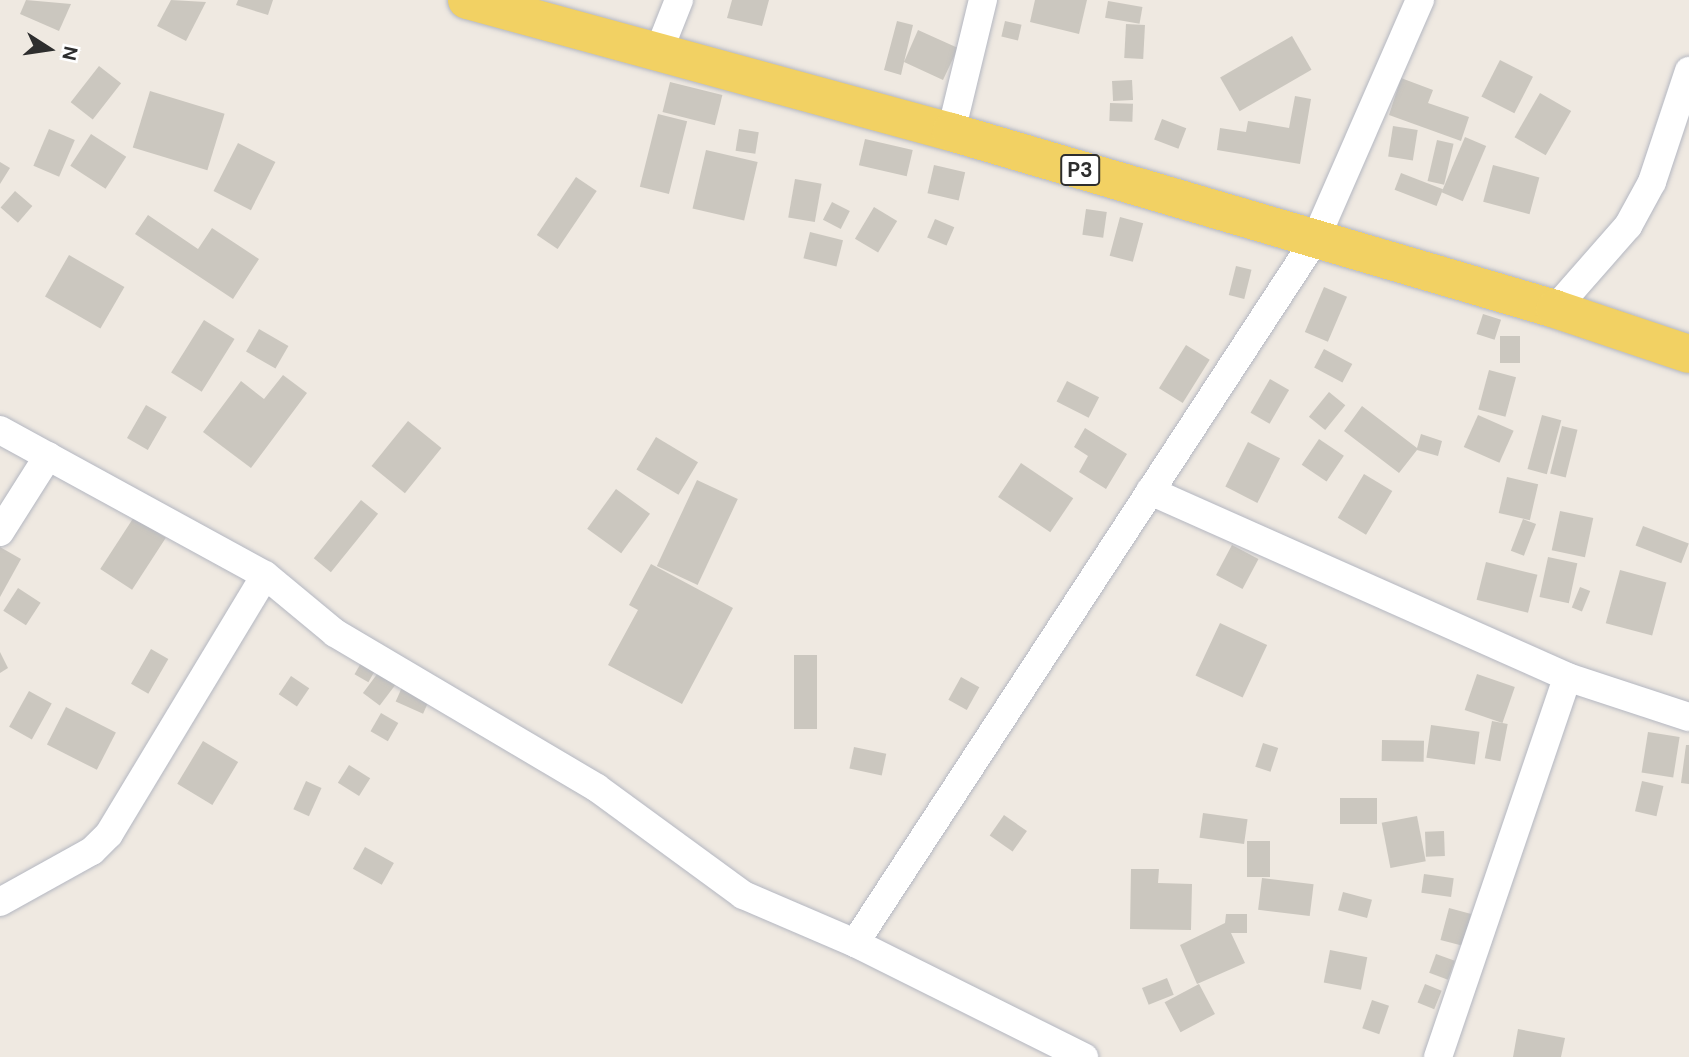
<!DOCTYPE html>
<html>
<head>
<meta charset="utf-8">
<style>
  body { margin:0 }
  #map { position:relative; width:1689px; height:1057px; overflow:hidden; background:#efe9e1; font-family:"DM Sans",sans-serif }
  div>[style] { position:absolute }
  .building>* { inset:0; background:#cbc7bf; transform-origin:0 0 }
  .roads { filter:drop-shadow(0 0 2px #b4b7c1) drop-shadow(0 0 2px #b4b7c1) }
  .minor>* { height:28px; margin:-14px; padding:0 14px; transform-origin:14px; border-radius:14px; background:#fff }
  .primary>* { height:38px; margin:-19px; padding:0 19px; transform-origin:19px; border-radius:19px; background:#f2d163 }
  span { translate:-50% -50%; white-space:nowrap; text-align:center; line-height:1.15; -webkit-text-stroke:6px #fff; paint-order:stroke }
  .shield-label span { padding:2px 5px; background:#fff; border:2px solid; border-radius:5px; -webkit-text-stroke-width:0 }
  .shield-label { font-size:21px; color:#2e2e2e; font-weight:700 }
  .north { position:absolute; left:14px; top:14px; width:70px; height:70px; -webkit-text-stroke:5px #fff; paint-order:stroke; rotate:102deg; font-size:19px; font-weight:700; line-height:28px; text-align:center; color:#2e2e2e }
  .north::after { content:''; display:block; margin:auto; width:24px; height:32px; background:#2e2e2e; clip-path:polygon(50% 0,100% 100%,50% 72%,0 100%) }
</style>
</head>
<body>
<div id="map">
  <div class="building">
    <div style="clip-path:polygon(26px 0,71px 4px,59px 31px,20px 14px)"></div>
    <div style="clip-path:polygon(171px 0,206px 2px,186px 41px,157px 26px)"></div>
    <div style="clip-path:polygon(238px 0,273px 0,268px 15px,236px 5px)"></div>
    <div style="clip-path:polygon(732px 0,769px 0,762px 26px,727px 18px)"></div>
    <div style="clip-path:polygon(1035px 0,1087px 0,1079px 34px,1030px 22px)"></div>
    <div style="left:1108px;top:1px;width:35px;height:17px;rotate:10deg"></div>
    <div style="clip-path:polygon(897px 21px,913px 25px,904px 62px,918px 30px,958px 48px,943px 80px,904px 62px,901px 75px,884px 70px)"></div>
    <div style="left:1005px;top:21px;width:17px;height:16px;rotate:13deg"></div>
    <div style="left:1126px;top:24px;width:19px;height:34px;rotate:3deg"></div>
    <div style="left:1292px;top:36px;width:39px;height:83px;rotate:60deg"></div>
    <div style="left:1500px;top:60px;width:37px;height:41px;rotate:27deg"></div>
    <div style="left:99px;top:66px;width:28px;height:46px;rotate:38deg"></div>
    <div style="clip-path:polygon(1401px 78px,1433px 90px,1428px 103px,1469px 117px,1461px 141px,1389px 115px)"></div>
    <div style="left:1132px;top:80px;width:20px;height:20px;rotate:87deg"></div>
    <div style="left:670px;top:82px;width:54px;height:31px;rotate:14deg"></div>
    <div style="left:150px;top:91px;width:78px;height:59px;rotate:17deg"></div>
    <div style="left:1540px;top:93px;width:36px;height:51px;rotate:30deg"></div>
    <div style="clip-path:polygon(1295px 96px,1311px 99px,1300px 164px,1217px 150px,1220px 128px,1246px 132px,1248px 121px,1289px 128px)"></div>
    <div style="left:1110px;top:103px;width:23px;height:18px;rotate:2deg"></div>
    <div style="left:658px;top:114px;width:30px;height:75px;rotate:14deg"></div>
    <div style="left:1162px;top:119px;width:26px;height:22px;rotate:21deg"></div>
    <div style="left:1393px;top:126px;width:25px;height:31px;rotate:9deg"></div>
    <div style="left:49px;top:129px;width:28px;height:40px;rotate:23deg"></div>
    <div style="left:739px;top:129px;width:20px;height:22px;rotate:9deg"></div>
    <div style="left:91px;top:134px;width:42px;height:38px;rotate:33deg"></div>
    <div style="left:1465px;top:137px;width:23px;height:60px;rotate:23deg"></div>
    <div style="left:865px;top:139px;width:49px;height:27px;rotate:13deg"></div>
    <div style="left:1437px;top:140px;width:17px;height:42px;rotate:13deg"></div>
    <div style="left:238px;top:143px;width:42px;height:54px;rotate:27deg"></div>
    <div style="left:706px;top:150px;width:53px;height:60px;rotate:13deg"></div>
    <div style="clip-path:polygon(0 162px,10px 168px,0 184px)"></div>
    <div style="left:934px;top:165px;width:32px;height:29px;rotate:13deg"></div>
    <div style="left:1493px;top:165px;width:48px;height:38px;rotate:15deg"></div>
    <div style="left:1401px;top:173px;width:45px;height:18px;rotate:21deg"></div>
    <div style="left:576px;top:177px;width:25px;height:70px;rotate:34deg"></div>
    <div style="left:795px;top:179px;width:27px;height:39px;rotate:10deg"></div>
    <div style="left:15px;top:191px;width:23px;height:22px;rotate:41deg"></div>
    <div style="left:832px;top:202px;width:20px;height:20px;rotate:27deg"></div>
    <div style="left:874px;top:207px;width:27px;height:37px;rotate:31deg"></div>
    <div style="left:1086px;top:209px;width:21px;height:26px;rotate:8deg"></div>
    <div style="clip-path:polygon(148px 215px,198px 249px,212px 228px,259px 259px,233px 299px,135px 234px)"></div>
    <div style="left:1120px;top:217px;width:24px;height:40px;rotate:15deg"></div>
    <div style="left:935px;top:219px;width:21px;height:20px;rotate:23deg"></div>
    <div style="left:810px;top:232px;width:34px;height:27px;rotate:14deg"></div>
    <div style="left:69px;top:255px;width:64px;height:48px;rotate:30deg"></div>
    <div style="left:1236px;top:266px;width:16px;height:30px;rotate:14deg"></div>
    <div style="left:1324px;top:287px;width:25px;height:49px;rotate:23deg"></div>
    <div style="left:1483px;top:314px;width:19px;height:21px;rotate:18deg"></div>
    <div style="left:204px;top:320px;width:36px;height:62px;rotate:32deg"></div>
    <div style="left:259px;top:329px;width:34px;height:26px;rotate:30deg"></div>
    <div style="left:1500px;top:336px;width:20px;height:27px"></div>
    <div style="left:1186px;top:345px;width:28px;height:51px;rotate:32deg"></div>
    <div style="left:1324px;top:349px;width:32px;height:21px;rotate:28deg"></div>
    <div style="left:1489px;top:370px;width:28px;height:41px;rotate:15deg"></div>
    <div style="clip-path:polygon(283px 375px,307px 393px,251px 468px,203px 432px,241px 381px,264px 399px)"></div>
    <div style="left:1270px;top:379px;width:22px;height:39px;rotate:30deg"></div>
    <div style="left:1067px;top:381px;width:36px;height:23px;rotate:27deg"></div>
    <div style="left:1329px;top:392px;width:21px;height:32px;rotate:39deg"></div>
    <div style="left:146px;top:405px;width:24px;height:38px;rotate:30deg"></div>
    <div style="clip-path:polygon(1362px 406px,1417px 448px,1421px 434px,1442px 441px,1438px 456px,1417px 450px,1399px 473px,1344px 431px)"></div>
    <div style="left:1478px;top:415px;width:39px;height:35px;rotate:24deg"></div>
    <div style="left:1542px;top:415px;width:20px;height:56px;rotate:15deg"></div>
    <div style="left:408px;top:421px;width:43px;height:58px;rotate:39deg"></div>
    <div style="left:1562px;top:426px;width:16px;height:49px;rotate:14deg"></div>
    <div style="clip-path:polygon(1085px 428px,1127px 454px,1106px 489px,1079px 472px,1088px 456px,1074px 447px)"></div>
    <div style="left:656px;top:437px;width:49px;height:38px;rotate:31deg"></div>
    <div style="left:1319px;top:439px;width:30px;height:31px;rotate:34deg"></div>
    <div style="left:1248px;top:442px;width:36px;height:50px;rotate:27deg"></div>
    <div style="left:1021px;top:463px;width:63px;height:41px;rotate:34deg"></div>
    <div style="left:1364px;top:474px;width:33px;height:51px;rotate:31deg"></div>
    <div style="left:1507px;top:477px;width:32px;height:37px;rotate:13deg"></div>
    <div style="left:697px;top:480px;width:45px;height:95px;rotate:25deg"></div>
    <div style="left:616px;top:489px;width:42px;height:49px;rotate:36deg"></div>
    <div style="left:361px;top:500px;width:22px;height:75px;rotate:39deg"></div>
    <div style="left:1560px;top:511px;width:34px;height:40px;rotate:12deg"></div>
    <div style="left:134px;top:517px;width:38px;height:62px;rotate:33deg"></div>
    <div style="left:1523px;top:519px;width:14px;height:34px;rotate:21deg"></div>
    <div style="left:1643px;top:526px;width:49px;height:21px;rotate:21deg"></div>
    <div style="left:1232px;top:545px;width:30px;height:34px;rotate:28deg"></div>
    <div style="clip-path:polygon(0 547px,21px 559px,0 597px)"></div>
    <div style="left:1548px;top:557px;width:30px;height:41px;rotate:12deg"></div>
    <div style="left:1486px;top:562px;width:53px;height:39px;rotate:14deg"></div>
    <div style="clip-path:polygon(651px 564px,733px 608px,682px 704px,608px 665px,638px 610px,629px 605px)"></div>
    <div style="left:1620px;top:570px;width:48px;height:55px;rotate:15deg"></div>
    <div style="left:1580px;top:587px;width:11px;height:22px;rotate:22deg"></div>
    <div style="left:18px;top:588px;width:27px;height:27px;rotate:33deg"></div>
    <div style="left:1220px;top:623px;width:52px;height:58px;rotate:25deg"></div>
    <div style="left:151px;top:649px;width:20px;height:40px;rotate:30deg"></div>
    <div style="clip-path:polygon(0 652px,8px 668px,0 673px)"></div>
    <div style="left:794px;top:655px;width:23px;height:74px"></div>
    <div style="left:365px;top:656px;width:16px;height:21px;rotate:30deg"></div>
    <div style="left:384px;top:665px;width:21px;height:35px;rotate:37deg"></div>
    <div style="left:1477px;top:674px;width:40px;height:38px;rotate:19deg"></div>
    <div style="left:291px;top:676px;width:22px;height:22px;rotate:34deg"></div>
    <div style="left:961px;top:677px;width:21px;height:26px;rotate:29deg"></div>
    <div style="left:403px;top:685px;width:30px;height:18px;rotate:24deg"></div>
    <div style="left:29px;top:691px;width:26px;height:41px;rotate:29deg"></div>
    <div style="left:66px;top:707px;width:56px;height:42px;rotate:27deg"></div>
    <div style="left:381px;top:713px;width:20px;height:21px;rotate:30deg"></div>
    <div style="left:1492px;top:721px;width:16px;height:38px;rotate:11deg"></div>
    <div style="left:1431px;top:725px;width:49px;height:33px;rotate:8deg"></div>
    <div style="left:1648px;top:732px;width:32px;height:41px;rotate:9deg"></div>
    <div style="left:1382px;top:740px;width:42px;height:21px;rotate:1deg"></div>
    <div style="left:203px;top:741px;width:41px;height:50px;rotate:31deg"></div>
    <div style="left:1263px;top:743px;width:16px;height:25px;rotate:18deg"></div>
    <div style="clip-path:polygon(1686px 745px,1689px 745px,1689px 784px,1681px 783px)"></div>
    <div style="left:854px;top:747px;width:33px;height:22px;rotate:12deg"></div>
    <div style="left:349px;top:765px;width:25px;height:21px;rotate:32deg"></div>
    <div style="left:306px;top:781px;width:17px;height:31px;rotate:24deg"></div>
    <div style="left:1642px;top:781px;width:22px;height:31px;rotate:13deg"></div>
    <div style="left:1340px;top:798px;width:37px;height:26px"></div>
    <div style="left:1203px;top:813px;width:45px;height:25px;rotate:8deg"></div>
    <div style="left:1004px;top:815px;width:28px;height:25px;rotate:35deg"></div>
    <div style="left:1417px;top:816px;width:46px;height:36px;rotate:79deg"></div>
    <div style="left:1444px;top:831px;width:25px;height:19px;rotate:88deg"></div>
    <div style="left:1247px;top:841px;width:23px;height:36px"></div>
    <div style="left:365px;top:847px;width:33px;height:25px;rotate:29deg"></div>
    <div style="clip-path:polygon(1131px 869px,1159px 869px,1158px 883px,1192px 884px,1191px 930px,1130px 929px)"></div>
    <div style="left:1424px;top:874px;width:30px;height:19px;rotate:8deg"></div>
    <div style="left:1262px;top:878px;width:52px;height:32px;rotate:7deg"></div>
    <div style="left:1343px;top:892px;width:30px;height:19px;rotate:15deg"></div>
    <div style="left:1449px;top:908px;width:23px;height:33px;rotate:15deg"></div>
    <div style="clip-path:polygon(1226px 914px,1247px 914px,1247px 933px,1231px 933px,1245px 963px,1197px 984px,1180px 945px,1225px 923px)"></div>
    <div style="left:1330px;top:950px;width:38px;height:33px;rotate:11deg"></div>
    <div style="left:1436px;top:954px;width:20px;height:20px;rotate:20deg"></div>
    <div style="left:1167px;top:978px;width:18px;height:27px;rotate:68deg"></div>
    <div style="left:1199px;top:984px;width:34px;height:39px;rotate:62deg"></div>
    <div style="left:1425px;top:984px;width:18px;height:20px;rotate:22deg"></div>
    <div style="left:1372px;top:1000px;width:18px;height:30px;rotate:19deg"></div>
    <div style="clip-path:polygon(1518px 1029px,1565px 1038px,1561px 1057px,1513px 1057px)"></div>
  </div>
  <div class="roads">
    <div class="minor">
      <div style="left:658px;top:53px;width:57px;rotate:-68.4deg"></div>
      <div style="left:951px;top:132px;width:136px;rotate:-76.4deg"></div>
      <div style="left:1555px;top:309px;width:111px;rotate:-48.7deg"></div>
      <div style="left:1628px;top:226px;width:50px;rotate:-61.4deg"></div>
      <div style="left:1652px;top:182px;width:117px;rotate:-71.6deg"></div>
      <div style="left:0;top:430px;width:302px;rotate:28.7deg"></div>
      <div style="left:265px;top:575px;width:91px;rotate:39.6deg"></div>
      <div style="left:335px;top:633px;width:304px;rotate:30.6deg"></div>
      <div style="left:597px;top:788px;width:181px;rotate:36.2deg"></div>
      <div style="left:743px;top:895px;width:122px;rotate:23.2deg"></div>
      <div style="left:855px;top:943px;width:842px;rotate:-56.82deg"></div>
      <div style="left:1316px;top:238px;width:260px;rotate:-66.4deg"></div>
      <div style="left:1150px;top:491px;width:457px;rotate:24deg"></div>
      <div style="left:1567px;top:677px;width:128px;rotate:18.2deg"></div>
      <div style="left:0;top:532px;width:90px;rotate:-57.7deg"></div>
      <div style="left:0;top:902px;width:105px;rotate:-29deg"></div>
      <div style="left:92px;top:851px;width:24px;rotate:-45deg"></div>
      <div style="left:109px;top:834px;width:302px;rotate:-58.9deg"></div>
      <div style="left:855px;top:943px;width:256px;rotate:26.5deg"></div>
      <div style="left:1438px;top:1057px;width:401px;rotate:-71.2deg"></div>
    </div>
    <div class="primary">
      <div style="left:467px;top:0;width:502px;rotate:15.26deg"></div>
      <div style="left:951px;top:132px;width:629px;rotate:16.33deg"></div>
      <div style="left:1555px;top:309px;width:141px;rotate:18.6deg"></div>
    </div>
  </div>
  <div class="shield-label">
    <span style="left:1080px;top:170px">P3</span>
  </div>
  <div class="north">N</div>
</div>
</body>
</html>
